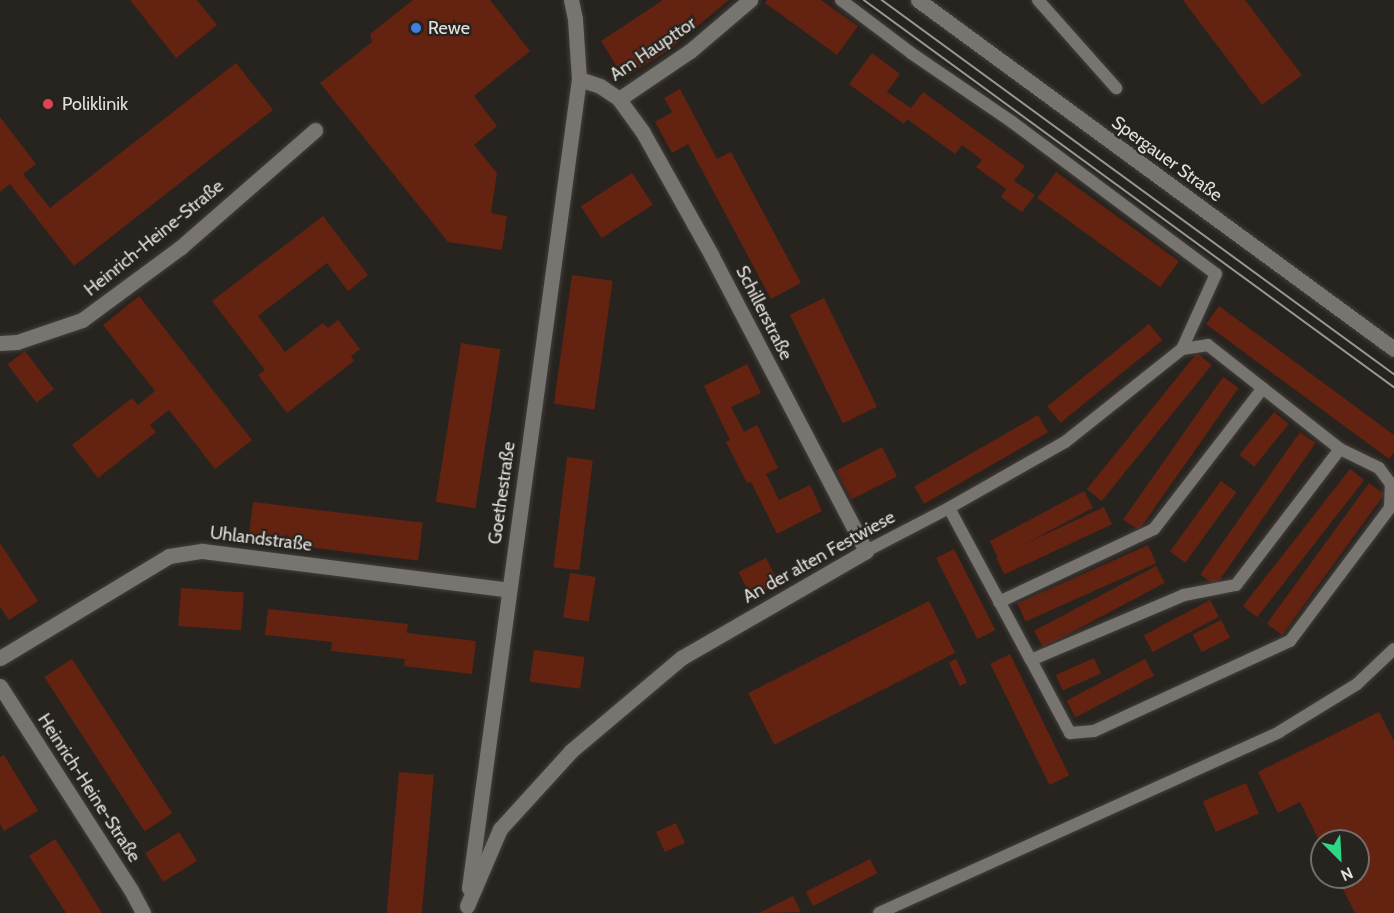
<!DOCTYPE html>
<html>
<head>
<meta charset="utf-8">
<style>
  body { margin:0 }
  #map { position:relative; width:1394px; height:913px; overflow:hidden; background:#27241f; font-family:Cabin,sans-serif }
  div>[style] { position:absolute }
  .building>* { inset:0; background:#642211; transform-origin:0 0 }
  .roads { filter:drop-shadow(0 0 2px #423f3c) drop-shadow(0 0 2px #423f3c) }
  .lane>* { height:12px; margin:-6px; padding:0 6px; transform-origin:6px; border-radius:6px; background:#78746f }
  .street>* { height:15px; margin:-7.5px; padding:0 7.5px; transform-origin:7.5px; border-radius:7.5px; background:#78746f }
  .secondary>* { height:15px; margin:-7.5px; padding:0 7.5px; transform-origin:7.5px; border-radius:7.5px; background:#78746f }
  .tram>* { height:1.5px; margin:-0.75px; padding:0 0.75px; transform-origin:0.75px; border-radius:0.75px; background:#9a9793 }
  .dots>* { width:16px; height:16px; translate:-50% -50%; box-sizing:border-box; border:3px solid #27241f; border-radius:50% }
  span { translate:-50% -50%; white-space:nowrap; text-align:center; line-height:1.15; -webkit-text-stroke:4.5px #27241f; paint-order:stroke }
  .poi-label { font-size:18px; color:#e2dfdc }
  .left { translate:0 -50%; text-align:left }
  .street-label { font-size:18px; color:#e2dfdc }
  .north { position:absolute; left:1310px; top:829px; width:60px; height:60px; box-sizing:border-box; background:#27241f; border:2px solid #726f6b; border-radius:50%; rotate:156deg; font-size:16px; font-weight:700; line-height:24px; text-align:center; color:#e2dfdc }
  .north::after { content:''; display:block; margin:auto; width:21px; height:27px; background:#2dd884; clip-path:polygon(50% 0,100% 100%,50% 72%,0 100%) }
</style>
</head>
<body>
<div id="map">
  <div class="building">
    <div style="clip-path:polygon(130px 0,197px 0,217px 25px,176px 58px)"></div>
    <div style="clip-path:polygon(413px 0,490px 0,530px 51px,474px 96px,497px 126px,474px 145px,497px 173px,491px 213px,507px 216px,502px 250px,448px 242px,320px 83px,372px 42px,370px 34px)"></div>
    <div style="clip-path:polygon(663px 0,729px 0,667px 51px,624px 78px,601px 41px)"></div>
    <div style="clip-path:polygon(767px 0,821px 0,858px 26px,837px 55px,765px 3px)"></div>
    <div style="clip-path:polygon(1183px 0,1245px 0,1302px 75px,1262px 105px)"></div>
    <div style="clip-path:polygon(872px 53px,900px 74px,887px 92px,911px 108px,923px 92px,1025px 166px,1014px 181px,1035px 195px,1022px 212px,1001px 197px,1006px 189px,976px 167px,982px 160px,962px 145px,955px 154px,907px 119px,904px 124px,849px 84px)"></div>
    <div style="clip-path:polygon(236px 63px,273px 110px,74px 266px,10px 184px,0 192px,0 117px,36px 164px,23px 174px,50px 208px)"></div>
    <div style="clip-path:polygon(680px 89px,717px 159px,731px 152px,801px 283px,771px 299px,688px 144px,672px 153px,655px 122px,672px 112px,664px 98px)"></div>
    <div style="left:1056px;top:172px;width:152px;height:32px;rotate:36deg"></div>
    <div style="left:632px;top:173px;width:38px;height:61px;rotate:57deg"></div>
    <div style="clip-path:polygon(323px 216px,368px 275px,348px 291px,327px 263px,258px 316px,285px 352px,323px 323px,328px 328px,338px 320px,360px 349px,351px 356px,354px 361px,287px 413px,258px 375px,265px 370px,212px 301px)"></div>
    <div style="left:572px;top:275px;width:41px;height:130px;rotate:8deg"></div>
    <div style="clip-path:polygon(139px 296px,252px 440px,215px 469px,169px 410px,150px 425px,156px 432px,98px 478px,72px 445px,132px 398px,138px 405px,155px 391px,103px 325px)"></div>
    <div style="left:824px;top:298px;width:121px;height:38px;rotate:64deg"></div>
    <div style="clip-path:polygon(1219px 306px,1394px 435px,1394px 452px,1389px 459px,1206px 324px)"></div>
    <div style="left:1149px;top:324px;width:21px;height:131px;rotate:51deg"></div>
    <div style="left:461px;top:343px;width:40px;height:161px;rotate:9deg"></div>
    <div style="left:25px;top:351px;width:48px;height:22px;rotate:53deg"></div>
    <div style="left:1197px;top:353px;width:19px;height:175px;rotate:39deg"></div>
    <div style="clip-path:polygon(747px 364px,761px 393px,731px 407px,744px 432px,757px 425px,778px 468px,766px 474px,779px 500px,810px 485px,822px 511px,777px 534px,751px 482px,747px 483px,726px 442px,730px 440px,704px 386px)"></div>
    <div style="left:1223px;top:377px;width:19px;height:174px;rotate:35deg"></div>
    <div style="left:1274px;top:412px;width:19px;height:55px;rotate:39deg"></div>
    <div style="left:1038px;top:415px;width:20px;height:143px;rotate:60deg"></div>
    <div style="left:1300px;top:432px;width:19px;height:174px;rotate:35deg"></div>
    <div style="left:882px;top:447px;width:33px;height:51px;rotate:63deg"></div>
    <div style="left:567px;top:457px;width:26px;height:111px;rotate:7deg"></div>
    <div style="left:1350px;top:469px;width:18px;height:174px;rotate:38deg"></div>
    <div style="left:1221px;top:481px;width:19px;height:87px;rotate:36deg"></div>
    <div style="left:1369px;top:483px;width:19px;height:174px;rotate:36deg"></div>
    <div style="left:1084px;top:491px;width:19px;height:107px;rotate:62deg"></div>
    <div style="left:253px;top:502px;width:171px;height:38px;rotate:7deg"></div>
    <div style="left:1104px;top:507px;width:19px;height:119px;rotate:65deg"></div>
    <div style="clip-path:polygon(0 543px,38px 601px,9px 620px,0 607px)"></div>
    <div style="left:1148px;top:545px;width:20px;height:143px;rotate:66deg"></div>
    <div style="left:954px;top:549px;width:91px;height:20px;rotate:63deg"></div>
    <div style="left:766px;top:558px;width:28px;height:31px;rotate:63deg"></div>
    <div style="left:1156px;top:566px;width:19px;height:138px;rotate:62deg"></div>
    <div style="left:570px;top:573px;width:26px;height:45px;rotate:9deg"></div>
    <div style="left:181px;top:588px;width:63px;height:38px;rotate:4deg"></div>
    <div style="left:1210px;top:600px;width:19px;height:75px;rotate:62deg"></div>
    <div style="left:929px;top:601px;width:58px;height:203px;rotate:63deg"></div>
    <div style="clip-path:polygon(268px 609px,408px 624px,407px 633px,476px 641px,472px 674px,404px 666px,405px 659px,331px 651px,332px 642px,265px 635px)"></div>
    <div style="left:1221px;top:620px;width:20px;height:32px;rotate:63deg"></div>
    <div style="left:534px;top:650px;width:51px;height:32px;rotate:8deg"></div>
    <div style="left:1010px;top:654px;width:135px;height:22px;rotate:64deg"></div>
    <div style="left:1094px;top:658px;width:17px;height:42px;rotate:66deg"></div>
    <div style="left:72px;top:659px;width:184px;height:33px;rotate:57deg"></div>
    <div style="left:956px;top:659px;width:26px;height:8px;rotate:65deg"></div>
    <div style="left:1145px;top:659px;width:19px;height:89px;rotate:62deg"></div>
    <div style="clip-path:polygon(1379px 712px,1394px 741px,1394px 913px,1355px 913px,1337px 877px,1358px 877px,1358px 841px,1322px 841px,1322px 846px,1300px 802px,1278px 813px,1258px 772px)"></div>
    <div style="clip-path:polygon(4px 755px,38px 811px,4px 831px,0 824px,0 757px)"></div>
    <div style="left:399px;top:772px;width:35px;height:142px;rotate:5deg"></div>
    <div style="left:1246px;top:783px;width:33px;height:47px;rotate:67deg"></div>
    <div style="left:676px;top:823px;width:22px;height:22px;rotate:66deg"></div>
    <div style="left:179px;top:832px;width:34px;height:40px;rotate:58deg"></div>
    <div style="clip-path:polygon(55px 839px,71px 863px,102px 913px,66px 913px,29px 856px)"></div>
    <div style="left:870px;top:859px;width:16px;height:72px;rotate:63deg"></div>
    <div style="clip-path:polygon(793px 896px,801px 912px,759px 913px)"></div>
  </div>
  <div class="roads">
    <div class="lane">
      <div style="left:841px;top:0;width:88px;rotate:37.1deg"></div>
      <div style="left:911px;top:53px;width:122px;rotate:34.3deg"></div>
      <div style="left:1012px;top:122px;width:254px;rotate:36.7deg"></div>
      <div style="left:1216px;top:274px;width:82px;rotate:114.4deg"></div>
      <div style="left:1182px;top:349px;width:149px;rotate:141.5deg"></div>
      <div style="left:1065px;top:442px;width:133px;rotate:150.4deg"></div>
      <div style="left:949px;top:508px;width:93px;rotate:152.6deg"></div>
      <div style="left:1038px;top:0;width:118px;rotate:48.4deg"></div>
      <div style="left:949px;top:508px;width:173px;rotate:61.7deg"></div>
      <div style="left:1031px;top:660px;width:166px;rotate:-23deg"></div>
      <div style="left:1184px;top:595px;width:53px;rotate:-10.9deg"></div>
      <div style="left:1236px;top:585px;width:171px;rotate:-52.6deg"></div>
      <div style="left:1340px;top:449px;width:168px;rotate:-141.8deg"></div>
      <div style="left:1208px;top:345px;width:26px;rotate:171deg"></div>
      <div style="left:999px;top:602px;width:171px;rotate:-25.2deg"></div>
      <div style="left:1154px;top:529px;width:178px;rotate:-52.3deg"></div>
      <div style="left:1031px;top:660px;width:83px;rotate:61.9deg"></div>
      <div style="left:1070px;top:733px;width:24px;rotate:-5deg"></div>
      <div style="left:1094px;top:731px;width:216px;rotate:-24.7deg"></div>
      <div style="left:1290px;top:641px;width:166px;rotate:-53.1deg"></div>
      <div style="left:1390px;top:508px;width:24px;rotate:-88deg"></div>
      <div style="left:1391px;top:484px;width:20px;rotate:-127deg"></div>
      <div style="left:1379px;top:468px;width:43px;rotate:-154deg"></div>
      <div style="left:879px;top:913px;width:439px;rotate:-24.3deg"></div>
      <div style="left:1279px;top:732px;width:92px;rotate:-31.6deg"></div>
      <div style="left:1357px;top:684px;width:51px;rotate:-43.4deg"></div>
    </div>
    <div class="street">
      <div style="left:571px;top:0;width:19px;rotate:78deg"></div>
      <div style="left:575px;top:19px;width:60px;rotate:86.2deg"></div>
      <div style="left:579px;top:79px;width:22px;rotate:18deg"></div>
      <div style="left:600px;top:86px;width:23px;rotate:34deg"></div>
      <div style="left:619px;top:99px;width:86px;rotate:-34.1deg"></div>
      <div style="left:690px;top:51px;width:79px;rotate:-40.4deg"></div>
      <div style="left:0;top:343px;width:17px;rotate:-3deg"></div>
      <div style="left:17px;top:342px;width:69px;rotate:-18.7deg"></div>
      <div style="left:82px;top:320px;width:123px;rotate:-36.4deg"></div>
      <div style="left:181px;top:247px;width:178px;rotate:-41.1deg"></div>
      <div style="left:0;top:658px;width:197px;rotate:-31.1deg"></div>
      <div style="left:169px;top:556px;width:33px;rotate:-9deg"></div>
      <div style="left:202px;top:551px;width:309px;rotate:7.2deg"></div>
      <div style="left:0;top:686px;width:242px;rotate:57.3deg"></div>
      <div style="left:131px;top:890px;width:26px;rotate:62deg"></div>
      <div style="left:469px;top:888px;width:816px;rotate:-82.26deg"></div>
      <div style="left:467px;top:906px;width:84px;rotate:-66.8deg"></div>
      <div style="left:500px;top:829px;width:105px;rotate:-47.7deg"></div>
      <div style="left:571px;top:751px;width:144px;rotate:-40.2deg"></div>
      <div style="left:681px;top:658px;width:214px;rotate:-30deg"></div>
      <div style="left:866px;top:551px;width:333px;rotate:-117.6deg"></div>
      <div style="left:712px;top:256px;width:143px;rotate:-119.2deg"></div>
      <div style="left:642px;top:131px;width:39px;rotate:-126deg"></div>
    </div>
    <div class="secondary">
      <div style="left:918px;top:0;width:590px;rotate:36.25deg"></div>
    </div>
  </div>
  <div class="tram">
    <div style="left:864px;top:0;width:656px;rotate:36.14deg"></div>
    <div style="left:882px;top:0;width:634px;rotate:36.15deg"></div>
  </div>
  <div class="dots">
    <div style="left:416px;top:28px;background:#3f7fe0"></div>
    <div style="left:48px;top:104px;background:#e0444e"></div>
  </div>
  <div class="poi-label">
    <span class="left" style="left:428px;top:28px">Rewe</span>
    <span class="left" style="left:62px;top:104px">Poliklinik</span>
  </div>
  <div class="street-label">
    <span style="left:653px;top:49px;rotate:-34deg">Am Haupttor</span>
    <span style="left:1167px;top:159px;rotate:36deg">Spergauer Straße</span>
    <span style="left:154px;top:238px;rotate:-39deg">Heinrich-Heine-Straße</span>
    <span style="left:764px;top:313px;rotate:63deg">Schillerstraße</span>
    <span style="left:502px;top:493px;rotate:-82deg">Goethestraße</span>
    <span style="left:261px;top:539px;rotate:7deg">Uhlandstraße</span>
    <span style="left:819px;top:557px;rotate:-29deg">An der alten Festwiese</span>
    <span style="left:89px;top:788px;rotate:57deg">Heinrich-Heine-Straße</span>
  </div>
  <div class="north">N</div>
</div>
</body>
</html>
